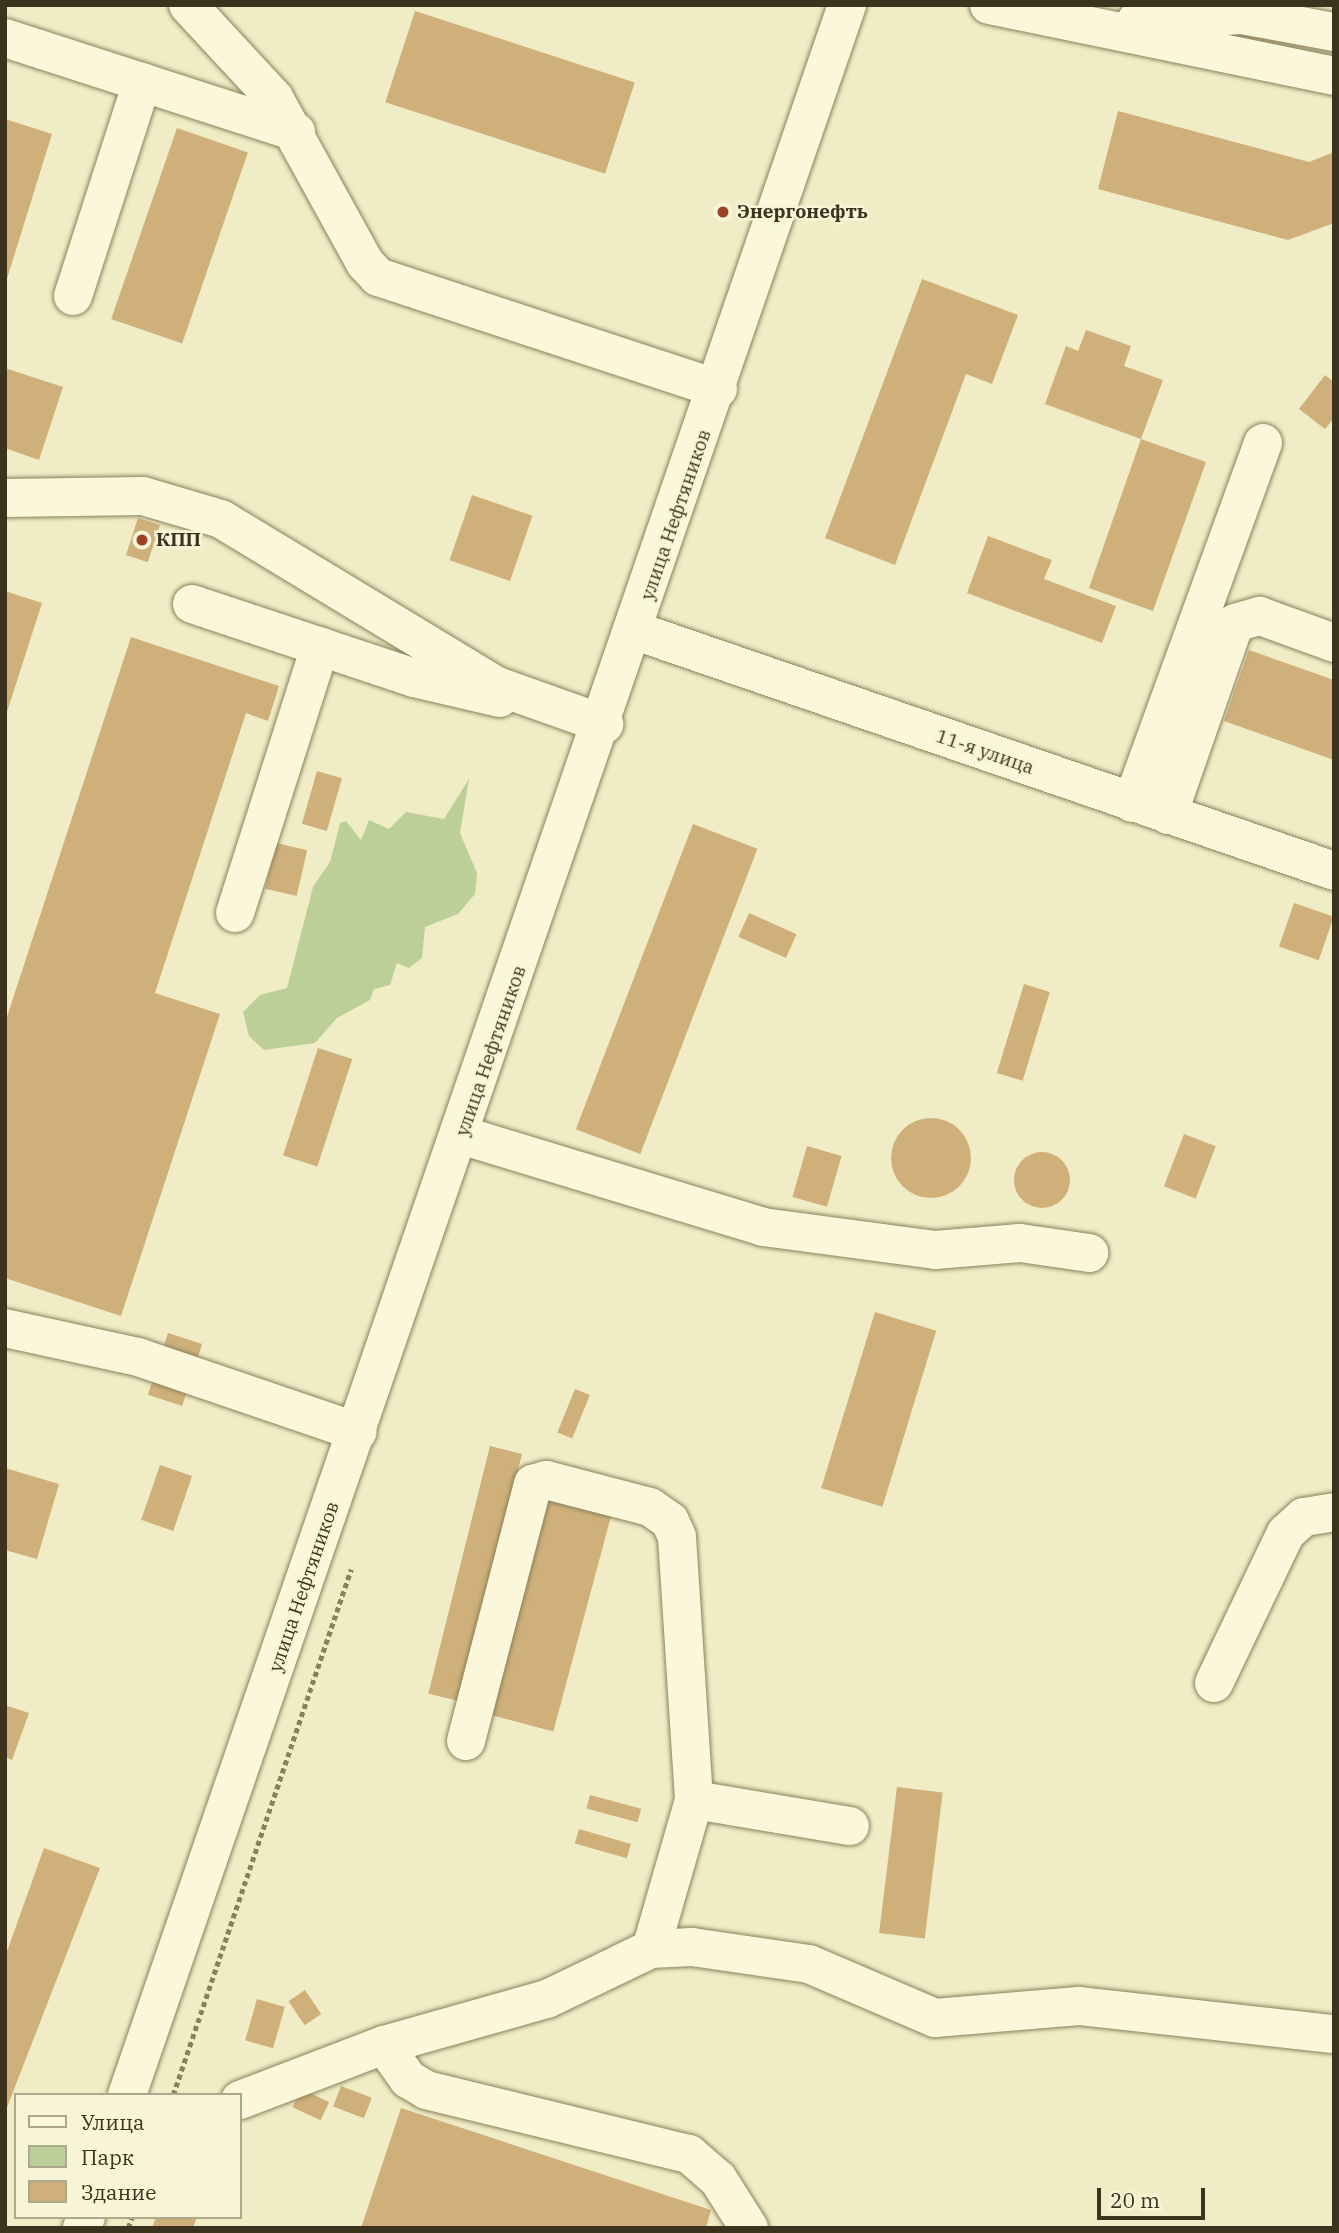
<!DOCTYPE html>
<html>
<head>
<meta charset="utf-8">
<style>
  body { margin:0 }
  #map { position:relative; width:1339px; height:2233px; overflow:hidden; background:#f0ecc6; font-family:"IBM Plex Serif",serif }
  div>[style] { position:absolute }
  .green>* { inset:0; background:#bdcf99 }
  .building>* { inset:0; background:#cfb07b; transform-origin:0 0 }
  .round { border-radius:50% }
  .path>* { height:4.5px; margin-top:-2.25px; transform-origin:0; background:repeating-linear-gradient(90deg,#8c805b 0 5px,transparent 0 8.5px) }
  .roads { filter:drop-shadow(0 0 2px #8c805b) drop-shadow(0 0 2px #8c805b) }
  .minor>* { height:38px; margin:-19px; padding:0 19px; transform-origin:19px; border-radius:19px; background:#faf7da }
  .dots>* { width:19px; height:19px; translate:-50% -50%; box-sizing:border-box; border:4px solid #f7f5d6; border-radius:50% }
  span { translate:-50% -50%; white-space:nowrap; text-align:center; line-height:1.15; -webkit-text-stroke:5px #f7f5d6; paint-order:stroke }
  .poi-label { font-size:19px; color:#3c331f; font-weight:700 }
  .left { translate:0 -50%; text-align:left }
  .street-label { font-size:19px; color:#3c331f }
  .frame { position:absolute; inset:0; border:7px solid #3c331f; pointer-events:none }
  .legend { position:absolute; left:14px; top:2093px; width:228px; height:126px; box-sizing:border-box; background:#f7f5d6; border:2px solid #aca78d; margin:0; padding:9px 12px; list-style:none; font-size:21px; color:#3c331f }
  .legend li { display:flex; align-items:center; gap:14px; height:35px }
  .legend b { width:35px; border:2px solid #aca78d }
  .scale { position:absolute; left:1097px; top:2188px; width:108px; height:32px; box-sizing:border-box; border:4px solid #3c331f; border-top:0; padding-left:9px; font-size:21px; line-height:24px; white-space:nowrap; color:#3c331f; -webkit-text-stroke:5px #f7f5d6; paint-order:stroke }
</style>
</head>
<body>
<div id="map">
  <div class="green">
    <div style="clip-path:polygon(469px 779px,460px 833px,477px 873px,475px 894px,458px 914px,425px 927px,422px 958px,409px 968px,397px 963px,390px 985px,374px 989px,370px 1000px,337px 1018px,315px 1043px,264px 1050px,249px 1036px,243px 1012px,260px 995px,287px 988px,313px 887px,330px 862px,340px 823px,346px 821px,361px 840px,369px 820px,389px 829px,406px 812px,444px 819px)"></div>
  </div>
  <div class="building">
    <div style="left:415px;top:11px;width:231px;height:96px;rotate:18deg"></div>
    <div style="clip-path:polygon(1118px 111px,1309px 162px,1334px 152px,1334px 223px,1288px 240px,1098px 189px)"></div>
    <div style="clip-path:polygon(5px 119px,52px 134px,6px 282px,5px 282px)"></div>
    <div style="left:177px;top:128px;width:75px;height:202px;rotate:19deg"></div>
    <div style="clip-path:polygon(922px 279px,1018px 315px,992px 384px,966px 374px,895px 565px,825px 538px)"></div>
    <div style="clip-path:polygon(1086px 330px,1131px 346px,1124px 366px,1163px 380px,1141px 439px,1206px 462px,1153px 611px,1089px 588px,1141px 439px,1045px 404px,1066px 346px,1078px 351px)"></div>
    <div style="clip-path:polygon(5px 368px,63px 387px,39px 460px,5px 448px)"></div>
    <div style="clip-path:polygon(1325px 375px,1334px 382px,1334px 418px,1325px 429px,1299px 409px)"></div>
    <div style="left:472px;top:495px;width:64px;height:69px;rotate:19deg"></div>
    <div style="left:138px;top:518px;width:23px;height:39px;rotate:18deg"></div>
    <div style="clip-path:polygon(988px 536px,1052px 560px,1044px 579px,1116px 606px,1102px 643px,967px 593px)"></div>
    <div style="clip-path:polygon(5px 591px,42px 603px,6px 715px,5px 714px)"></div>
    <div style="clip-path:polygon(131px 637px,279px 686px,268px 721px,246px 713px,155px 993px,220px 1014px,121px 1316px,5px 1278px,5px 1023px)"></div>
    <div style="clip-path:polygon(1249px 650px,1334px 680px,1334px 760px,1224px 721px)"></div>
    <div style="left:317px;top:771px;width:26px;height:55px;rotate:16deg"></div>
    <div style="left:693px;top:824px;width:69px;height:327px;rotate:21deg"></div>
    <div style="left:276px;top:843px;width:32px;height:47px;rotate:13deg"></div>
    <div style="left:1294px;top:903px;width:42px;height:46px;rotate:19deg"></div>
    <div style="left:749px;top:913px;width:52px;height:26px;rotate:24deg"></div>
    <div style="left:1024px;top:984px;width:27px;height:93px;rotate:17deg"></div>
    <div style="left:318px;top:1048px;width:36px;height:113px;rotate:18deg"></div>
    <div class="round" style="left:891px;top:1118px;width:80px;height:80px"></div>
    <div style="left:1184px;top:1134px;width:34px;height:56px;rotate:21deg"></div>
    <div style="left:807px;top:1146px;width:36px;height:53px;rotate:16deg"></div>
    <div class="round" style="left:1014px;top:1152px;width:56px;height:56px"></div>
    <div style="left:875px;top:1312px;width:64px;height:184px;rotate:17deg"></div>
    <div style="left:168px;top:1333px;width:36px;height:65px;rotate:18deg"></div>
    <div style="left:575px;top:1389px;width:16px;height:47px;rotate:22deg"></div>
    <div style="left:490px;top:1446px;width:33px;height:255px;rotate:14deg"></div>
    <div style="left:160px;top:1465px;width:34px;height:58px;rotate:19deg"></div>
    <div style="clip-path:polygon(5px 1468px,59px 1484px,37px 1559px,5px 1550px)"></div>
    <div style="left:544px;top:1492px;width:71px;height:229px;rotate:15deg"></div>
    <div style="clip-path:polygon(5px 1705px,29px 1713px,12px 1760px,5px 1757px)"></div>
    <div style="left:897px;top:1787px;width:46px;height:147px;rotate:7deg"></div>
    <div style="left:590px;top:1795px;width:53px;height:14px;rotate:15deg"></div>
    <div style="left:579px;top:1829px;width:54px;height:15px;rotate:16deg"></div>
    <div style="clip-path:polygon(44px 1848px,100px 1868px,6px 2110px,5px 1957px)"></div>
    <div style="left:305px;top:1990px;width:29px;height:20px;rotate:56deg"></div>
    <div style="left:257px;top:1999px;width:29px;height:43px;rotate:16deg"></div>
    <div style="left:341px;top:2086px;width:33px;height:22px;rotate:21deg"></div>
    <div style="left:301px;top:2089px;width:31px;height:20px;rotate:25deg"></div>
    <div style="clip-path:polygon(401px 2108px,711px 2210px,706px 2228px,361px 2228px)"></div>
    <div style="clip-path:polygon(156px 2217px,197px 2217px,193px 2228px,152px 2228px)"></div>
  </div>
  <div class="path">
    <div style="left:173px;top:2095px;width:555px;rotate:-71.3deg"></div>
    <div style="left:128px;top:2228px;width:12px;rotate:-70deg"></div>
  </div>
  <div class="roads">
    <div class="minor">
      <div style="left:188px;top:5px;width:127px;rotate:47.2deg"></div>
      <div style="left:274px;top:98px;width:188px;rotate:61.1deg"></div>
      <div style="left:365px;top:263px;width:19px;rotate:47deg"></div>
      <div style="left:378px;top:277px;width:358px;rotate:18.2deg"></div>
      <div style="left:989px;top:5px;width:352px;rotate:11.6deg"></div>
      <div style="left:1229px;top:5px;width:16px;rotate:38deg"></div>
      <div style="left:1242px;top:15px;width:94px;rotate:10.5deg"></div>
      <div style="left:1136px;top:21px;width:106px;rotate:-3.2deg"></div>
      <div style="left:5px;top:38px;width:306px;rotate:17.9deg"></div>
      <div style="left:73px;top:296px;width:225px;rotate:-72.1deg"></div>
      <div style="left:5px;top:498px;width:138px;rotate:-0.8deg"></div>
      <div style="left:143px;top:496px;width:81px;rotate:16.4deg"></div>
      <div style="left:221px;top:519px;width:323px;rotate:31.2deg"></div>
      <div style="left:497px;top:686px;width:114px;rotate:19.6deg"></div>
      <div style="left:192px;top:604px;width:234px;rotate:18.4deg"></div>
      <div style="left:414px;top:678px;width:88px;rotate:13.1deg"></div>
      <div style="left:636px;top:631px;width:738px;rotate:18.97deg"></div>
      <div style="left:1132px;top:803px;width:383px;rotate:-70deg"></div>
      <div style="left:1168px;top:815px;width:203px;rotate:-70.8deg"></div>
      <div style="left:1235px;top:623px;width:26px;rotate:-16deg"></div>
      <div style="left:1260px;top:616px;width:79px;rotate:20deg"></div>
      <div style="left:235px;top:913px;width:280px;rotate:-72.3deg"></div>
      <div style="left:461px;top:1135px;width:316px;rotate:16.9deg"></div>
      <div style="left:763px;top:1227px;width:174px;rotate:7.6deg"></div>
      <div style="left:935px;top:1250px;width:85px;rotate:-4.7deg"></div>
      <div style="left:1020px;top:1243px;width:70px;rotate:8.2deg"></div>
      <div style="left:5px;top:1328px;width:136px;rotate:12.3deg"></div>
      <div style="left:138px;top:1357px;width:232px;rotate:18.8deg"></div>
      <div style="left:1214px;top:1683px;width:166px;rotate:-64.4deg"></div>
      <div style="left:1286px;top:1533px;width:24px;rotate:-42deg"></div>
      <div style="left:1304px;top:1517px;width:30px;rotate:-9deg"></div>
      <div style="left:466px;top:1741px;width:266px;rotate:-75.4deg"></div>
      <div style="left:533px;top:1484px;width:14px;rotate:-17deg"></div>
      <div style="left:546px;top:1480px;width:107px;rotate:14.6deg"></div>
      <div style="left:650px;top:1507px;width:24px;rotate:35deg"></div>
      <div style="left:670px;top:1521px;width:17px;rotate:66deg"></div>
      <div style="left:677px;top:1537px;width:264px;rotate:86.3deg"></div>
      <div style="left:694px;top:1800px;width:155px;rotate:106.1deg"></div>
      <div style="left:694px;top:1800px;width:158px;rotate:9.5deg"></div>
      <div style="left:384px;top:2045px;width:42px;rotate:54.8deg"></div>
      <div style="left:408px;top:2079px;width:21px;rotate:31deg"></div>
      <div style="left:426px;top:2090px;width:271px;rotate:13.7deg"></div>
      <div style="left:689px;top:2154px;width:38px;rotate:41deg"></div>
      <div style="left:718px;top:2179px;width:58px;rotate:57.7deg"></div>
      <div style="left:127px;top:2095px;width:2211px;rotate:-70.99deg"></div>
      <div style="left:240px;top:2100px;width:154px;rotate:-20.9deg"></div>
      <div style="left:384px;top:2045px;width:169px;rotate:-15.8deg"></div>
      <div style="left:547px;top:1999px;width:115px;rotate:-25.7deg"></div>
      <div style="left:651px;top:1949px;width:41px;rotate:-2.8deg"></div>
      <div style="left:692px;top:1947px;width:118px;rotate:8.3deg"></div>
      <div style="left:809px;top:1964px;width:137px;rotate:23.2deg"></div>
      <div style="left:935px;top:2018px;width:144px;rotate:-4.8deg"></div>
      <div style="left:1079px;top:2006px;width:257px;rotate:6.3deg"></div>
      <div style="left:82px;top:2228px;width:12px;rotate:-70deg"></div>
    </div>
  </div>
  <div class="dots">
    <div style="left:723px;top:212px;background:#9d4129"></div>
    <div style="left:142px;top:540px;background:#9d4129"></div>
  </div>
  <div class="poi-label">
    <span class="left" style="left:737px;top:212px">Энергонефть</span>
    <span class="left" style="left:156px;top:540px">КПП</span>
  </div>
  <div class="street-label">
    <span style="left:676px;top:515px;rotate:-71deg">улица Нефтяников</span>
    <span style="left:985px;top:752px;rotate:19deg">11-я улица</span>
    <span style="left:491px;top:1051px;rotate:-71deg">улица Нефтяников</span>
    <span style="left:304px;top:1587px;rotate:-71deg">улица Нефтяников</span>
  </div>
  <div class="frame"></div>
  <ul class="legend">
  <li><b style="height:9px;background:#faf7da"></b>Улица</li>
  <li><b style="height:19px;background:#bdcf99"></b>Парк</li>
  <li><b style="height:19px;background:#cfb07b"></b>Здание</li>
  </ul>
  <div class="scale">20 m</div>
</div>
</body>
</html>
